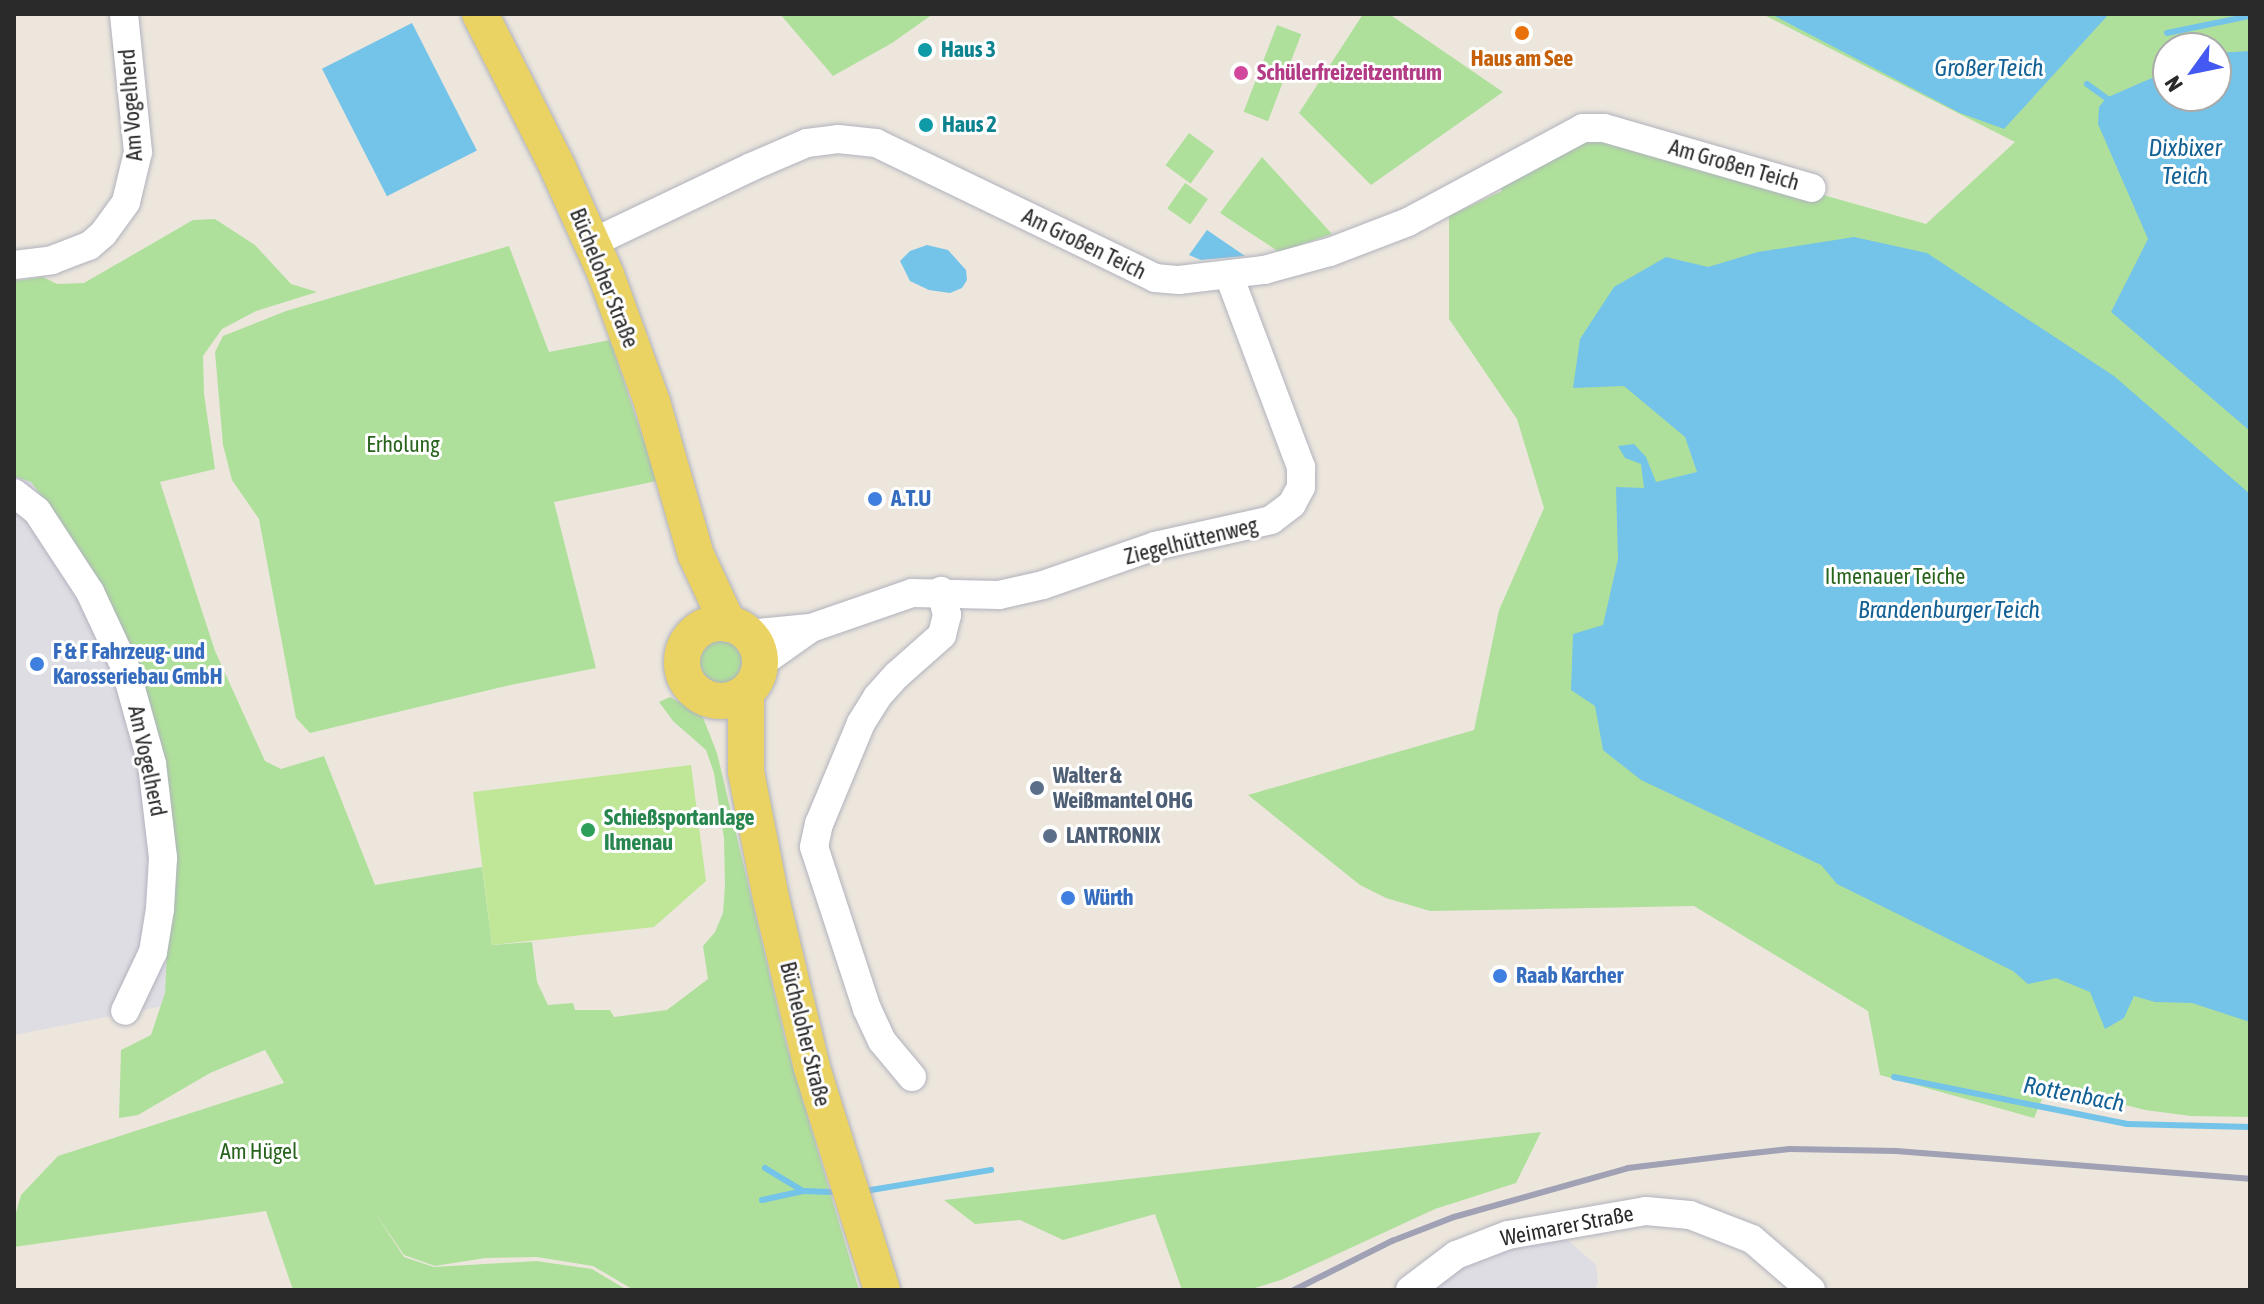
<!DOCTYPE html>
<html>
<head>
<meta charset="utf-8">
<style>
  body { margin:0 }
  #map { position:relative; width:2264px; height:1304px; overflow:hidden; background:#ece6dd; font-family:"Asap Condensed",sans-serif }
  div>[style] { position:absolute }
  .industrial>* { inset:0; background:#dfdde4 }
  .green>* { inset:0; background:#afe09b; transform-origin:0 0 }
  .round { border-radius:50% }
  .pitch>* { inset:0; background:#c0e797 }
  .water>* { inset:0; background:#74c3e9; transform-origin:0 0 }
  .stream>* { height:6px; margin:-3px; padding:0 3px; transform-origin:3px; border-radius:3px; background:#74c3e9 }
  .roads { filter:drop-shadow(0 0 2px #b0b2bd) drop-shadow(0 0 2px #b0b2bd) }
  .minor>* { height:28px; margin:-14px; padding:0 14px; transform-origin:14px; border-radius:14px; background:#fff }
  .major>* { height:36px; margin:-18px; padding:0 18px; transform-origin:18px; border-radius:18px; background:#ebd363 }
  .major>.ring { margin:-18px; padding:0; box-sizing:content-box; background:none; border:36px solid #ebd363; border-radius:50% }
  .rail>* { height:6px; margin:-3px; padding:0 3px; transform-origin:3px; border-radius:3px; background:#a0a1b4 }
  .dots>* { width:22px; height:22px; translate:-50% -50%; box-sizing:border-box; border:4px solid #fff; border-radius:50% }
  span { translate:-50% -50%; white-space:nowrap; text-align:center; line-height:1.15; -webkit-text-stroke:6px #fff; paint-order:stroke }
  .culture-label { font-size:22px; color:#0d838f; font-weight:700 }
  .left { translate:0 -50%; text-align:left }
  .food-label { font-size:22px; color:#c56008; font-weight:700 }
  .hotel-label { font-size:22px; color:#b23c85; font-weight:700 }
  .street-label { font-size:22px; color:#2a2a2a }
  .park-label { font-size:22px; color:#28641d }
  .shop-label { font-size:22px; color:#366cbe; font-weight:700 }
  .service-label { font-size:22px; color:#4e5e75; font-weight:700 }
  .leisure-label { font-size:22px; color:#27864d; font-weight:700 }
  .water-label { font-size:24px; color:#136195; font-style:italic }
  .frame { position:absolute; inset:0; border:16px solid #2a2a2a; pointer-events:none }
  .north { position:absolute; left:2152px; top:32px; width:80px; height:80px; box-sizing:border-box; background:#fff; border:2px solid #aaa; border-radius:50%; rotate:237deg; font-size:22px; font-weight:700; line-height:32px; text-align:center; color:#2a2a2a }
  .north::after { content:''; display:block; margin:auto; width:28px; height:36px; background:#4359f2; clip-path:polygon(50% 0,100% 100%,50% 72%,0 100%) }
</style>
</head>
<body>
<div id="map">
  <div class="industrial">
    <div style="clip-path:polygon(14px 405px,124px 620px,199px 999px,14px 1035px)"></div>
    <div style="clip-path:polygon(1562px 1235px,1596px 1265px,1598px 1283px,1595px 1290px,1425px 1290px,1476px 1257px)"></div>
  </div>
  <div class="green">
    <div style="clip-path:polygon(780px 14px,933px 14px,892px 43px,833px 76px)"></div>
    <div style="clip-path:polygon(1363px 14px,1389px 14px,1503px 92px,1371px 185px,1299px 113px)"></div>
    <div style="clip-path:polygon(evenodd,1762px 14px,2250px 14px,2250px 1117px,2191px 1116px,2145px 1110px,2048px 1085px,2034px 1118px,1880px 1075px,1868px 1011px,1694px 906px,1430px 911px,1386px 898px,1360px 885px,1248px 795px,1474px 730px,1499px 610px,1544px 508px,1517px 419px,1449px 319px,1449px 216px,1502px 191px,1499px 184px,1576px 141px,1610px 135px,1926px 224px,2015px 142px,1762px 14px,2168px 48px,2216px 48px,2216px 96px,2168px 96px,2168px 48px)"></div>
    <div style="left:1277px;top:25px;width:26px;height:93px;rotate:21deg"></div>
    <div style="left:1189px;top:133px;width:31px;height:40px;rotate:36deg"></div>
    <div style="clip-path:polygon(1262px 157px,1332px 234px,1279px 252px,1220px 213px)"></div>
    <div style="left:1185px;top:183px;width:28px;height:31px;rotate:35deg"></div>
    <div style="clip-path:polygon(215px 219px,255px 245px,291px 284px,317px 292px,256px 311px,222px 329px,203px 356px,204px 394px,215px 469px,160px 482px,215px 651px,265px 761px,281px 769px,324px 756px,375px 885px,482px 867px,492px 945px,532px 942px,537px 982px,548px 1005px,573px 1003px,575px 1010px,610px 1010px,614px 1017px,667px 1010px,708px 979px,703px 946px,715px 932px,723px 913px,725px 886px,724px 838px,714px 773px,706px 750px,673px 721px,659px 702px,670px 697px,702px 715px,717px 753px,786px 1044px,859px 1290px,634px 1290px,593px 1266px,537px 1257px,485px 1258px,435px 1266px,404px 1255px,373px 1210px,404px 1257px,434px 1267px,536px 1261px,592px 1269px,627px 1290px,293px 1290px,266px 1211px,14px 1247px,14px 1220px,21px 1195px,58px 1156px,284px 1083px,265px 1050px,210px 1073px,138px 1115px,119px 1118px,121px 1050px,151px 1035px,165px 993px,170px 887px,164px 766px,55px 513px,31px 482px,14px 476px,14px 281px,43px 277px,57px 284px,84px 283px,193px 220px)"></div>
    <div style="clip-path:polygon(509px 246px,549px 352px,610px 340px,657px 481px,554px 502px,596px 668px,506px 686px,310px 733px,296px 718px,259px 519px,232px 480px,223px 445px,215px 352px,223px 336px,286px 311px)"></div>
    <div class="round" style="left:695px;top:636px;width:52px;height:52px"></div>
    <div style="clip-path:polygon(1541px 1132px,1516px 1183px,1435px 1209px,1281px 1280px,1248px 1290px,1182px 1290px,1155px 1214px,1063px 1240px,1020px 1220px,975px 1224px,944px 1200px)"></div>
  </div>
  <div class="pitch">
    <div style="clip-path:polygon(691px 765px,706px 881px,654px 927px,492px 945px,473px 792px)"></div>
  </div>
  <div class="water">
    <div style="clip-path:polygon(1771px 14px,2109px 14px,2004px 129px,1960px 113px)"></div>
    <div style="left:412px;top:23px;width:143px;height:101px;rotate:63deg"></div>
    <div style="clip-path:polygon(2250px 51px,2250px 431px,2111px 312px,2148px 239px,2098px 124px,2099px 107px,2106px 98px,2168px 71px,2168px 96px,2216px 96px,2216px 53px)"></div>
    <div style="clip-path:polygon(1207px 230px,1245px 256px,1201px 260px,1189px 255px)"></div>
    <div style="clip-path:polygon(1854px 237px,1927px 253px,2114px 376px,2250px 494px,2250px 1022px,2192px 1003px,2155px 1002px,2134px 996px,2124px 1018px,2105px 1029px,2090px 992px,2056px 978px,2028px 984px,2013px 971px,1837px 884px,1821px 865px,1641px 780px,1603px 750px,1595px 706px,1571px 690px,1573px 634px,1603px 625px,1618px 559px,1616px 487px,1644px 488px,1641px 464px,1625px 458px,1618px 446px,1634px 444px,1646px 457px,1656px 482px,1697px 472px,1685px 437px,1624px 386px,1573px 388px,1580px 339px,1614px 287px,1666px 257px,1708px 267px,1758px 252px)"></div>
    <div style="clip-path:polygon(927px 245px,948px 250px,966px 270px,967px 280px,962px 288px,950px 293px,929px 290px,910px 281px,900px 261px,910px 251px)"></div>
  </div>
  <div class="stream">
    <div style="left:2167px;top:33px;width:85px;rotate:-11.6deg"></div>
    <div style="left:2087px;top:84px;width:24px;rotate:36deg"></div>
    <div style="left:1894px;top:1077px;width:238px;rotate:11.4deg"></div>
    <div style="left:2127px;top:1124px;width:123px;rotate:1.4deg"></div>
    <div style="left:765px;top:1168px;width:44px;rotate:31.2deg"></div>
    <div style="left:865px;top:1191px;width:128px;rotate:-9.5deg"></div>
    <div style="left:762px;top:1200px;width:42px;rotate:-12.4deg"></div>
    <div style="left:803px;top:1191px;width:34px;rotate:2deg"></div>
  </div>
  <div class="roads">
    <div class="minor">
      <div style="left:592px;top:243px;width:176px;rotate:-25.5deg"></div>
      <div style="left:751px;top:167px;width:61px;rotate:-23.2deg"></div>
      <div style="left:807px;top:143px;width:31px;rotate:-7deg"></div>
      <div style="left:838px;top:139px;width:38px;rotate:6deg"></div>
      <div style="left:876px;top:143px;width:310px;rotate:25.8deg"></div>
      <div style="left:1155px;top:278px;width:24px;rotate:5deg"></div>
      <div style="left:1179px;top:280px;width:86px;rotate:-6.7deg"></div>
      <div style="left:1264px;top:270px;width:68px;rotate:-15.3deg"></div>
      <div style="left:1330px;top:252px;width:84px;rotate:-21deg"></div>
      <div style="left:1408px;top:222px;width:199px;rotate:-28.2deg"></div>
      <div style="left:1583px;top:128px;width:21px"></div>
      <div style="left:1604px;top:128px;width:216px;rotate:16.1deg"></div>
      <div style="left:14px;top:265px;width:38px;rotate:-7deg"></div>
      <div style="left:52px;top:260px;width:40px;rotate:-21deg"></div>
      <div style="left:89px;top:246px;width:18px;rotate:-41deg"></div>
      <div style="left:103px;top:234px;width:39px;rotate:-54deg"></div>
      <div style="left:126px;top:202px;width:51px;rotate:-76.5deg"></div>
      <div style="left:138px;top:152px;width:139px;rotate:-95.8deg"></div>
      <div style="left:14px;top:493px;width:29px;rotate:38deg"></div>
      <div style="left:37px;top:511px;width:97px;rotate:56.8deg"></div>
      <div style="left:90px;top:592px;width:83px;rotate:65deg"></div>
      <div style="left:125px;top:667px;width:101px;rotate:74.4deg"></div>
      <div style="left:152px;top:764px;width:95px;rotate:83.3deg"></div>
      <div style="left:163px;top:858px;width:51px;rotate:93.4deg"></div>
      <div style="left:160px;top:909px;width:44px;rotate:99.2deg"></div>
      <div style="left:153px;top:952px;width:65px;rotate:115.4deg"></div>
      <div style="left:748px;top:634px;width:62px;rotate:-5.5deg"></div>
      <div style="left:760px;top:664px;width:62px;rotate:-35.2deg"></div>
      <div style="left:811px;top:628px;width:107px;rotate:-19.1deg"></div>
      <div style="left:912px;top:593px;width:87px;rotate:1.3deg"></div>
      <div style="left:999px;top:595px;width:45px;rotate:-12.8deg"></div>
      <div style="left:1043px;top:585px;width:119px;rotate:-19.2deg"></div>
      <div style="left:1155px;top:546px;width:119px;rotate:-12.6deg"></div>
      <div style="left:1271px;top:520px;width:26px;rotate:-37deg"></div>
      <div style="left:1292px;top:504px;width:19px;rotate:-62deg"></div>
      <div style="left:1301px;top:487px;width:20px;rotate:-90deg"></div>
      <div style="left:1301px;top:467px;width:205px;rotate:-110.6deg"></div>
      <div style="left:912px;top:1077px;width:47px;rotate:-129.8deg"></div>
      <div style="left:882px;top:1041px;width:35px;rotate:-115deg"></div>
      <div style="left:867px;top:1009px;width:170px;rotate:-108.1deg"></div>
      <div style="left:814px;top:847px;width:24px;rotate:-78deg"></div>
      <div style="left:819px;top:824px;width:109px;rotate:-67.4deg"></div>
      <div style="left:861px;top:723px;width:31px;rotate:-58deg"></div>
      <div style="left:877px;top:697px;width:30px;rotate:-48deg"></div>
      <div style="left:897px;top:675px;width:60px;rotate:-41.6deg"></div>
      <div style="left:942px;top:635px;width:21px;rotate:-76deg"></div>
      <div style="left:947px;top:615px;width:25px;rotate:-104deg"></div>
      <div style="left:1410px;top:1290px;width:58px;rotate:-37.3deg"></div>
      <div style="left:1456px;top:1255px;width:56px;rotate:-21deg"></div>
      <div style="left:1508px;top:1235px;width:140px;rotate:-9.9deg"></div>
      <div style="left:1646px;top:1211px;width:44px;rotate:5.2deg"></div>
      <div style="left:1690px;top:1215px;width:66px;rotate:21.2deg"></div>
      <div style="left:1752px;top:1239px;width:78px;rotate:40.8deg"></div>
    </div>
    <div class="major">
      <div style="left:480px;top:14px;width:173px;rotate:63.1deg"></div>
      <div style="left:558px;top:168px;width:117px;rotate:65.8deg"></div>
      <div style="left:606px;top:275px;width:135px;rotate:70.1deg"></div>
      <div style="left:652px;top:402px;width:159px;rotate:74deg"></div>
      <div style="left:696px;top:555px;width:76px;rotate:65.1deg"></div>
      <div class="ring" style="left:682px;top:623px;width:42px;height:42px"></div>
      <div style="left:746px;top:693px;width:79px;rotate:90deg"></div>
      <div style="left:746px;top:772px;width:128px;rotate:78.8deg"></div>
      <div style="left:771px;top:898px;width:175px;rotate:76.4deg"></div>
      <div style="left:812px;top:1068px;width:233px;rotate:72.5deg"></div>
    </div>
  </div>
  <div class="rail">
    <div style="left:1294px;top:1290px;width:110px;rotate:-26.6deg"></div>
    <div style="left:1392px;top:1241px;width:66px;rotate:-21.2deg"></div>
    <div style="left:1454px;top:1217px;width:181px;rotate:-15.7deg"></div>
    <div style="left:1628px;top:1168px;width:99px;rotate:-7deg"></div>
    <div style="left:1726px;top:1156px;width:64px;rotate:-6.2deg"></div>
    <div style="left:1790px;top:1149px;width:106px;rotate:1.1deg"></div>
    <div style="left:1896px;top:1151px;width:355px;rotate:4.5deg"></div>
  </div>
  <div class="dots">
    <div style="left:1522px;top:33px;background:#e8710a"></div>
    <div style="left:925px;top:50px;background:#0f9aa8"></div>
    <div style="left:1241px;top:73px;background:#d1479c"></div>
    <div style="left:926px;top:125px;background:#0f9aa8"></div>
    <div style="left:875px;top:499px;background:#3f7fe0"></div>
    <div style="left:37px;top:664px;background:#3f7fe0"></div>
    <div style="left:1037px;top:788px;background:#5c6f8a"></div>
    <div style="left:588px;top:830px;background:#2e9e5b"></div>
    <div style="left:1050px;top:836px;background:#5c6f8a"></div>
    <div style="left:1068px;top:898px;background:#3f7fe0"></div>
    <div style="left:1500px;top:976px;background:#3f7fe0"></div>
  </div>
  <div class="culture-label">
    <span class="left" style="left:941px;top:50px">Haus 3</span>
    <span class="left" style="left:942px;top:125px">Haus 2</span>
  </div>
  <div class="food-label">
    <span style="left:1522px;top:59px">Haus am See</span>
  </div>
  <div class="hotel-label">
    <span class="left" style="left:1257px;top:73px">Schülerfreizeitzentrum</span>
  </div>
  <div class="street-label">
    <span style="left:131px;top:105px;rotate:-94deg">Am Vogelherd</span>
    <span style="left:1734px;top:165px;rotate:16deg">Am Großen Teich</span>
    <span style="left:1084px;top:244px;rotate:26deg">Am Großen Teich</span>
    <span style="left:604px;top:278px;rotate:68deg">Bücheloher Straße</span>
    <span style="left:1191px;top:541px;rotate:-14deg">Ziegelhüttenweg</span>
    <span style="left:147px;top:761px;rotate:78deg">Am Vogelherd</span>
    <span style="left:805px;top:1034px;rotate:76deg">Bücheloher Straße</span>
    <span style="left:1567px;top:1226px;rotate:-11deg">Weimarer Straße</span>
  </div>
  <div class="park-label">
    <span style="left:403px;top:445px">Erholung</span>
    <span style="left:1895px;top:577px">Ilmenauer Teiche</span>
    <span style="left:259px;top:1152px">Am Hügel</span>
  </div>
  <div class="shop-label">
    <span class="left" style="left:891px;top:499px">A.T.U</span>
    <span class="left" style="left:53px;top:664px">F &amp; F Fahrzeug- und<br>Karosseriebau GmbH</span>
    <span class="left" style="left:1084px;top:898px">Würth</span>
    <span class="left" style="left:1516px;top:976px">Raab Karcher</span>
  </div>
  <div class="service-label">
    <span class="left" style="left:1053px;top:788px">Walter &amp;<br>Weißmantel OHG</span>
    <span class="left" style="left:1066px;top:836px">LANTRONIX</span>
  </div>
  <div class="leisure-label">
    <span class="left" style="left:604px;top:830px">Schießsportanlage<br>Ilmenau</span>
  </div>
  <div class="water-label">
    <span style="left:1989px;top:68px">Großer Teich</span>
    <span style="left:2185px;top:162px">Dixbixer<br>Teich</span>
    <span style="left:1949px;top:610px">Brandenburger Teich</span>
    <span style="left:2074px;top:1094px;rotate:11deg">Rottenbach</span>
  </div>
  <div class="frame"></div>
  <div class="north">N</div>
</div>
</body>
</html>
